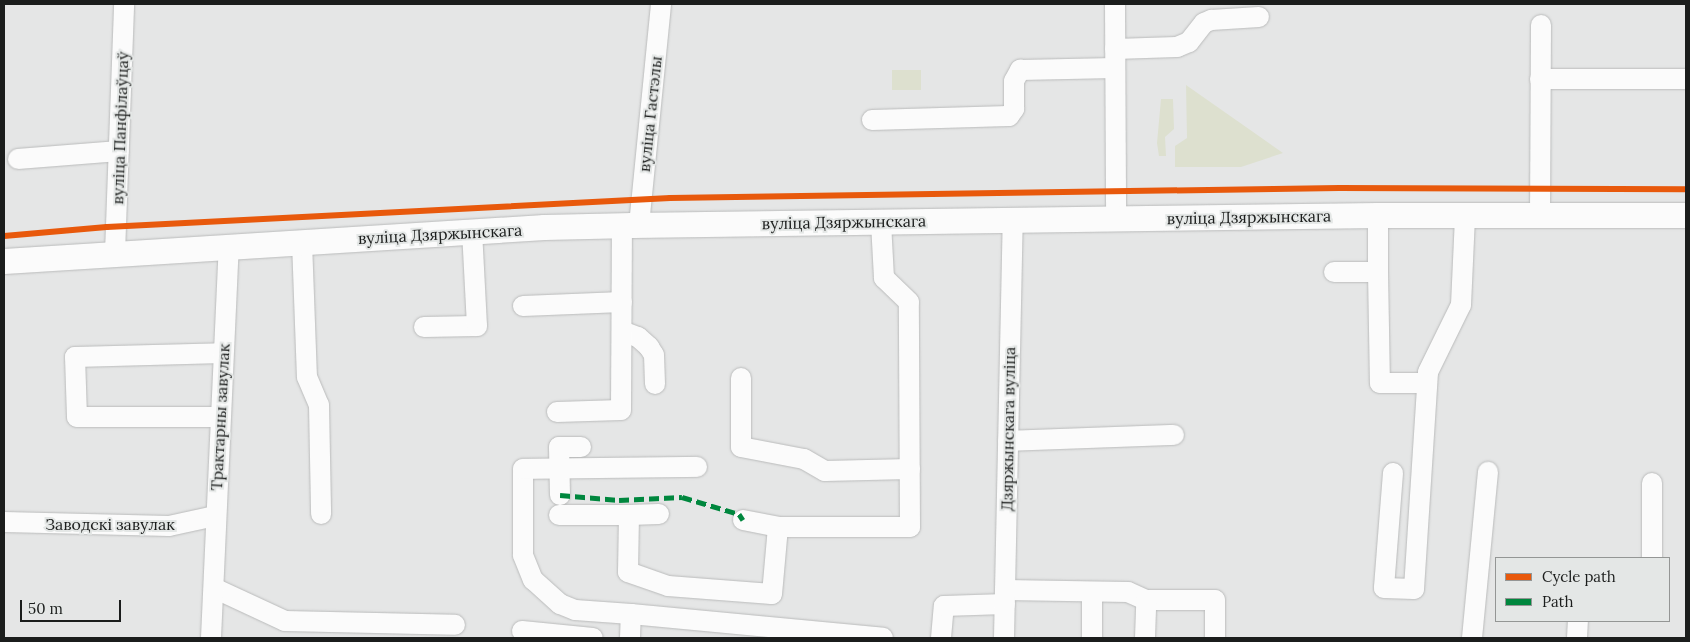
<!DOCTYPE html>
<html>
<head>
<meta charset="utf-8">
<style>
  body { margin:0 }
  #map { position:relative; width:1690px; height:642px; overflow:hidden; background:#e5e6e6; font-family:Lora,serif }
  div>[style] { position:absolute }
  .green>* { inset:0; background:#dde0cf; transform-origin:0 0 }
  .roads { filter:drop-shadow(0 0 1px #babbbb) drop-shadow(0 0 1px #babbbb) }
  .minor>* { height:20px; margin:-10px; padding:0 10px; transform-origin:10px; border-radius:10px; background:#fbfbfb }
  .major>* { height:25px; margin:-12.5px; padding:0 12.5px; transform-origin:12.5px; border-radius:12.5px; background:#fbfbfb }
  .quiet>* { height:5px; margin-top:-2.5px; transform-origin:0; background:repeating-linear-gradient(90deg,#00873e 0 10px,transparent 0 15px) }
  .cycleway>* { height:6px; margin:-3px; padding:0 3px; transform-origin:3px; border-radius:3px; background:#e8590c }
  span { translate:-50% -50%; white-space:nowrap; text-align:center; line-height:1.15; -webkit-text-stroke:4px #e4e7e6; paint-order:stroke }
  .street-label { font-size:16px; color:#1b1d1c }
  .frame { position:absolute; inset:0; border:5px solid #1b1d1c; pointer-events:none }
  .legend { position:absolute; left:1495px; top:557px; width:175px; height:65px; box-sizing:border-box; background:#e4e7e6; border:1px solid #949695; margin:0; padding:6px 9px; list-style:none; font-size:15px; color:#1b1d1c }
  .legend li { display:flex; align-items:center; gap:10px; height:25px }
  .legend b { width:25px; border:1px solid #949695 }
  .scale { position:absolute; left:20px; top:600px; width:101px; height:22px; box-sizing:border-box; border:2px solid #1b1d1c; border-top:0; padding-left:6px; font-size:15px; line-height:18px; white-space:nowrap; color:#1b1d1c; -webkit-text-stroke:4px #e4e7e6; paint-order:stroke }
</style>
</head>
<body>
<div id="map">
  <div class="green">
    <div style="left:892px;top:70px;width:29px;height:20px"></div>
    <div style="clip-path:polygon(1186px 85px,1283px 153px,1241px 167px,1175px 167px,1175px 146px,1187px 138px)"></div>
    <div style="clip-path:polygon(1161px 99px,1173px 99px,1174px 129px,1165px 137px,1166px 156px,1159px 156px,1157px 143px)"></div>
  </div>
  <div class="roads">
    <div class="minor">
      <div style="left:1115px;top:4px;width:214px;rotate:89.7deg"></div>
      <div style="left:1115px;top:49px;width:62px;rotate:-1.8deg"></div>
      <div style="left:1177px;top:47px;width:13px;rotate:-23deg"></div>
      <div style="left:1189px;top:42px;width:24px;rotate:-52deg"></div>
      <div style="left:1204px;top:23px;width:8px;rotate:-23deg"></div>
      <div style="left:1211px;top:20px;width:48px;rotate:-3.6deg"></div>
      <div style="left:1540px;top:79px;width:146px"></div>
      <div style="left:872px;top:120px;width:137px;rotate:-1.7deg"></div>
      <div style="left:1009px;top:116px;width:9px;rotate:-54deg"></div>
      <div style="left:1014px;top:109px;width:28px;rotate:-90deg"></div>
      <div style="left:1014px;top:81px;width:13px;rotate:-61deg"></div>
      <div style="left:1020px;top:70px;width:95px;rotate:-1.2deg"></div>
      <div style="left:18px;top:159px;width:101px;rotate:-4.5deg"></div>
      <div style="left:1540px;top:216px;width:191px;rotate:-89.7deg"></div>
      <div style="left:639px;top:225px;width:222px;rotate:-84.3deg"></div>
      <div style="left:302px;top:242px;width:135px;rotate:87.9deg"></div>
      <div style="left:307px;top:377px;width:30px;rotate:67deg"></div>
      <div style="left:319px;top:405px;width:109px;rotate:88.9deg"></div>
      <div style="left:115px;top:253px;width:249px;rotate:-87.9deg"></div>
      <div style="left:1334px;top:272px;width:44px"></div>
      <div style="left:1378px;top:272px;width:57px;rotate:-90deg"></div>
      <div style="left:1378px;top:272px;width:111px;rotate:89deg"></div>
      <div style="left:1380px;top:383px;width:47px"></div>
      <div style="left:523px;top:306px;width:99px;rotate:-2.3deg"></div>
      <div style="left:424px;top:327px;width:53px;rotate:-1.1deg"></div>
      <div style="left:477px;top:326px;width:94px;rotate:-93deg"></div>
      <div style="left:622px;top:331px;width:17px;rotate:21deg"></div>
      <div style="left:638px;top:337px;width:15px;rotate:42deg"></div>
      <div style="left:649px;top:347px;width:9px;rotate:58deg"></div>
      <div style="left:654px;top:355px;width:29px;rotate:88deg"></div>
      <div style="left:741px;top:378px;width:69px;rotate:90deg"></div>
      <div style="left:741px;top:447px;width:64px;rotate:10.8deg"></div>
      <div style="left:804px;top:459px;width:24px;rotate:30deg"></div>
      <div style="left:825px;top:471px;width:85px;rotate:-1.3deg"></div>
      <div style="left:557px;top:412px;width:64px;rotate:-1.8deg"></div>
      <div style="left:621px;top:410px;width:185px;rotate:-89.7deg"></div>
      <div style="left:220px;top:417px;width:143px;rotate:180deg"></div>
      <div style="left:77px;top:417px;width:60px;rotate:-91.9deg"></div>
      <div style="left:75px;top:357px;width:148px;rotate:-1.5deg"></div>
      <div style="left:1008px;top:441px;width:166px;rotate:-2.1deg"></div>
      <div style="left:1393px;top:473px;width:115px;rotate:94.5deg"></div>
      <div style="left:1384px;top:588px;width:30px;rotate:2deg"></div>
      <div style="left:1414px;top:589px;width:217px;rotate:-86.3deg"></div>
      <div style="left:1428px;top:372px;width:75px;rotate:-63.8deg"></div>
      <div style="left:1461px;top:305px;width:89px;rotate:-87.4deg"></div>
      <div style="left:1652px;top:483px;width:75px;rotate:90deg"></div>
      <div style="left:560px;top:495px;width:48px;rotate:-91.2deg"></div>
      <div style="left:559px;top:447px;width:22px"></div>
      <div style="left:559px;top:515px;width:70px"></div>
      <div style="left:629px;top:515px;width:57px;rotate:91deg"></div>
      <div style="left:628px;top:572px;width:42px;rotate:19.3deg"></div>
      <div style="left:668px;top:586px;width:104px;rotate:4.4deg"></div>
      <div style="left:772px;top:594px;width:67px;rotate:-84.9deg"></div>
      <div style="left:629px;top:515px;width:30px;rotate:-2deg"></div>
      <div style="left:743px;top:520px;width:36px;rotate:11deg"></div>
      <div style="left:778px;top:527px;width:132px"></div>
      <div style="left:910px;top:527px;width:225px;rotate:-90.3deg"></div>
      <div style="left:909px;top:302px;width:35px;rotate:-136deg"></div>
      <div style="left:884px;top:278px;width:56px;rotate:-93.1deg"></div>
      <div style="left:4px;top:522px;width:165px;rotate:1.4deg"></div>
      <div style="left:169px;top:526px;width:47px;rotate:-12.3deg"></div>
      <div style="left:214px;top:588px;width:78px;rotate:24.9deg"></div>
      <div style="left:285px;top:621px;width:170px;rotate:1.3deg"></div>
      <div style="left:1005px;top:590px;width:123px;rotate:0.9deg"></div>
      <div style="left:1128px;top:592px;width:20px;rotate:24deg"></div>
      <div style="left:1146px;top:600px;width:69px"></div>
      <div style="left:1215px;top:600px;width:38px;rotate:90deg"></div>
      <div style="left:1092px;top:592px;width:46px;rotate:90deg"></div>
      <div style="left:631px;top:614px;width:56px;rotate:-175.9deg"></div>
      <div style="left:575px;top:610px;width:16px;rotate:-158deg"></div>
      <div style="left:560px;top:604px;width:36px;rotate:-138deg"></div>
      <div style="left:533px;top:580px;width:27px;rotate:-112deg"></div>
      <div style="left:523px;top:555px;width:86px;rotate:-90deg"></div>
      <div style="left:523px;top:469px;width:174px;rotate:-0.7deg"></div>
      <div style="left:522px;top:631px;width:71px;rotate:5.6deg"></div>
      <div style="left:211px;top:638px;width:391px;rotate:-87.4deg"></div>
      <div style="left:630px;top:638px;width:24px;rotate:-88deg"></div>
      <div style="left:631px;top:614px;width:253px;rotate:5.4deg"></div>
      <div style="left:941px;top:638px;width:32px;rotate:-85deg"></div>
      <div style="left:944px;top:606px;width:61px;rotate:-1.9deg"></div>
      <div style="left:1004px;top:638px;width:418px;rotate:-88.8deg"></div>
      <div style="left:1145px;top:638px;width:38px;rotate:-88deg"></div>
      <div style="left:1472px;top:638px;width:167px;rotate:-84.5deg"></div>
      <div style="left:1577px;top:638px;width:17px;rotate:-87deg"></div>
    </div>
    <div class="major">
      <div style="left:4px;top:261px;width:541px;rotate:-3.6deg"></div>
      <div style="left:544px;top:227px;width:88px;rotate:-1.3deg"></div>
      <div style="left:632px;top:225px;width:746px;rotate:-0.77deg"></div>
      <div style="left:1378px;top:215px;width:308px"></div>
    </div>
  </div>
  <div class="quiet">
    <div style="left:560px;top:495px;width:59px;rotate:4.8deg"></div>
    <div style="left:619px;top:500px;width:63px;rotate:-2.7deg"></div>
    <div style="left:682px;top:497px;width:59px;rotate:16.6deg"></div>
    <div style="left:739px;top:514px;width:7px;rotate:56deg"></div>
  </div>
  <div class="cycleway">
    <div style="left:4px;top:236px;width:103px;rotate:-5deg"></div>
    <div style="left:107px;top:227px;width:564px;rotate:-2.95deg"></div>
    <div style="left:670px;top:198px;width:669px;rotate:-0.86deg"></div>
    <div style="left:1339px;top:188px;width:347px;rotate:0.2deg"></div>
  </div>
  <div class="street-label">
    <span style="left:650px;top:114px;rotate:-84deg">вуліца Гастэлы</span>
    <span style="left:120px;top:128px;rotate:-88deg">вуліца Панфілаўцаў</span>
    <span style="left:1249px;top:217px;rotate:-1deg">вуліца Дзяржынскага</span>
    <span style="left:844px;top:222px;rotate:-1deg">вуліца Дзяржынскага</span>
    <span style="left:440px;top:234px;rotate:-3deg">вуліца Дзяржынскага</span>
    <span style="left:220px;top:417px;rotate:-87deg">Трактарны завулак</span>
    <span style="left:1008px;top:429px;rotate:-89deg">Дзяржынскага вуліца</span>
    <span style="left:110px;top:524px">Заводскі завулак</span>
  </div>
  <div class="frame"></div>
  <ul class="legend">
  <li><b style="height:6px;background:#e8590c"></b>Cycle path</li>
  <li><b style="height:6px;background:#00873e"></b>Path</li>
  </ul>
  <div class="scale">50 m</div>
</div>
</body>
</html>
